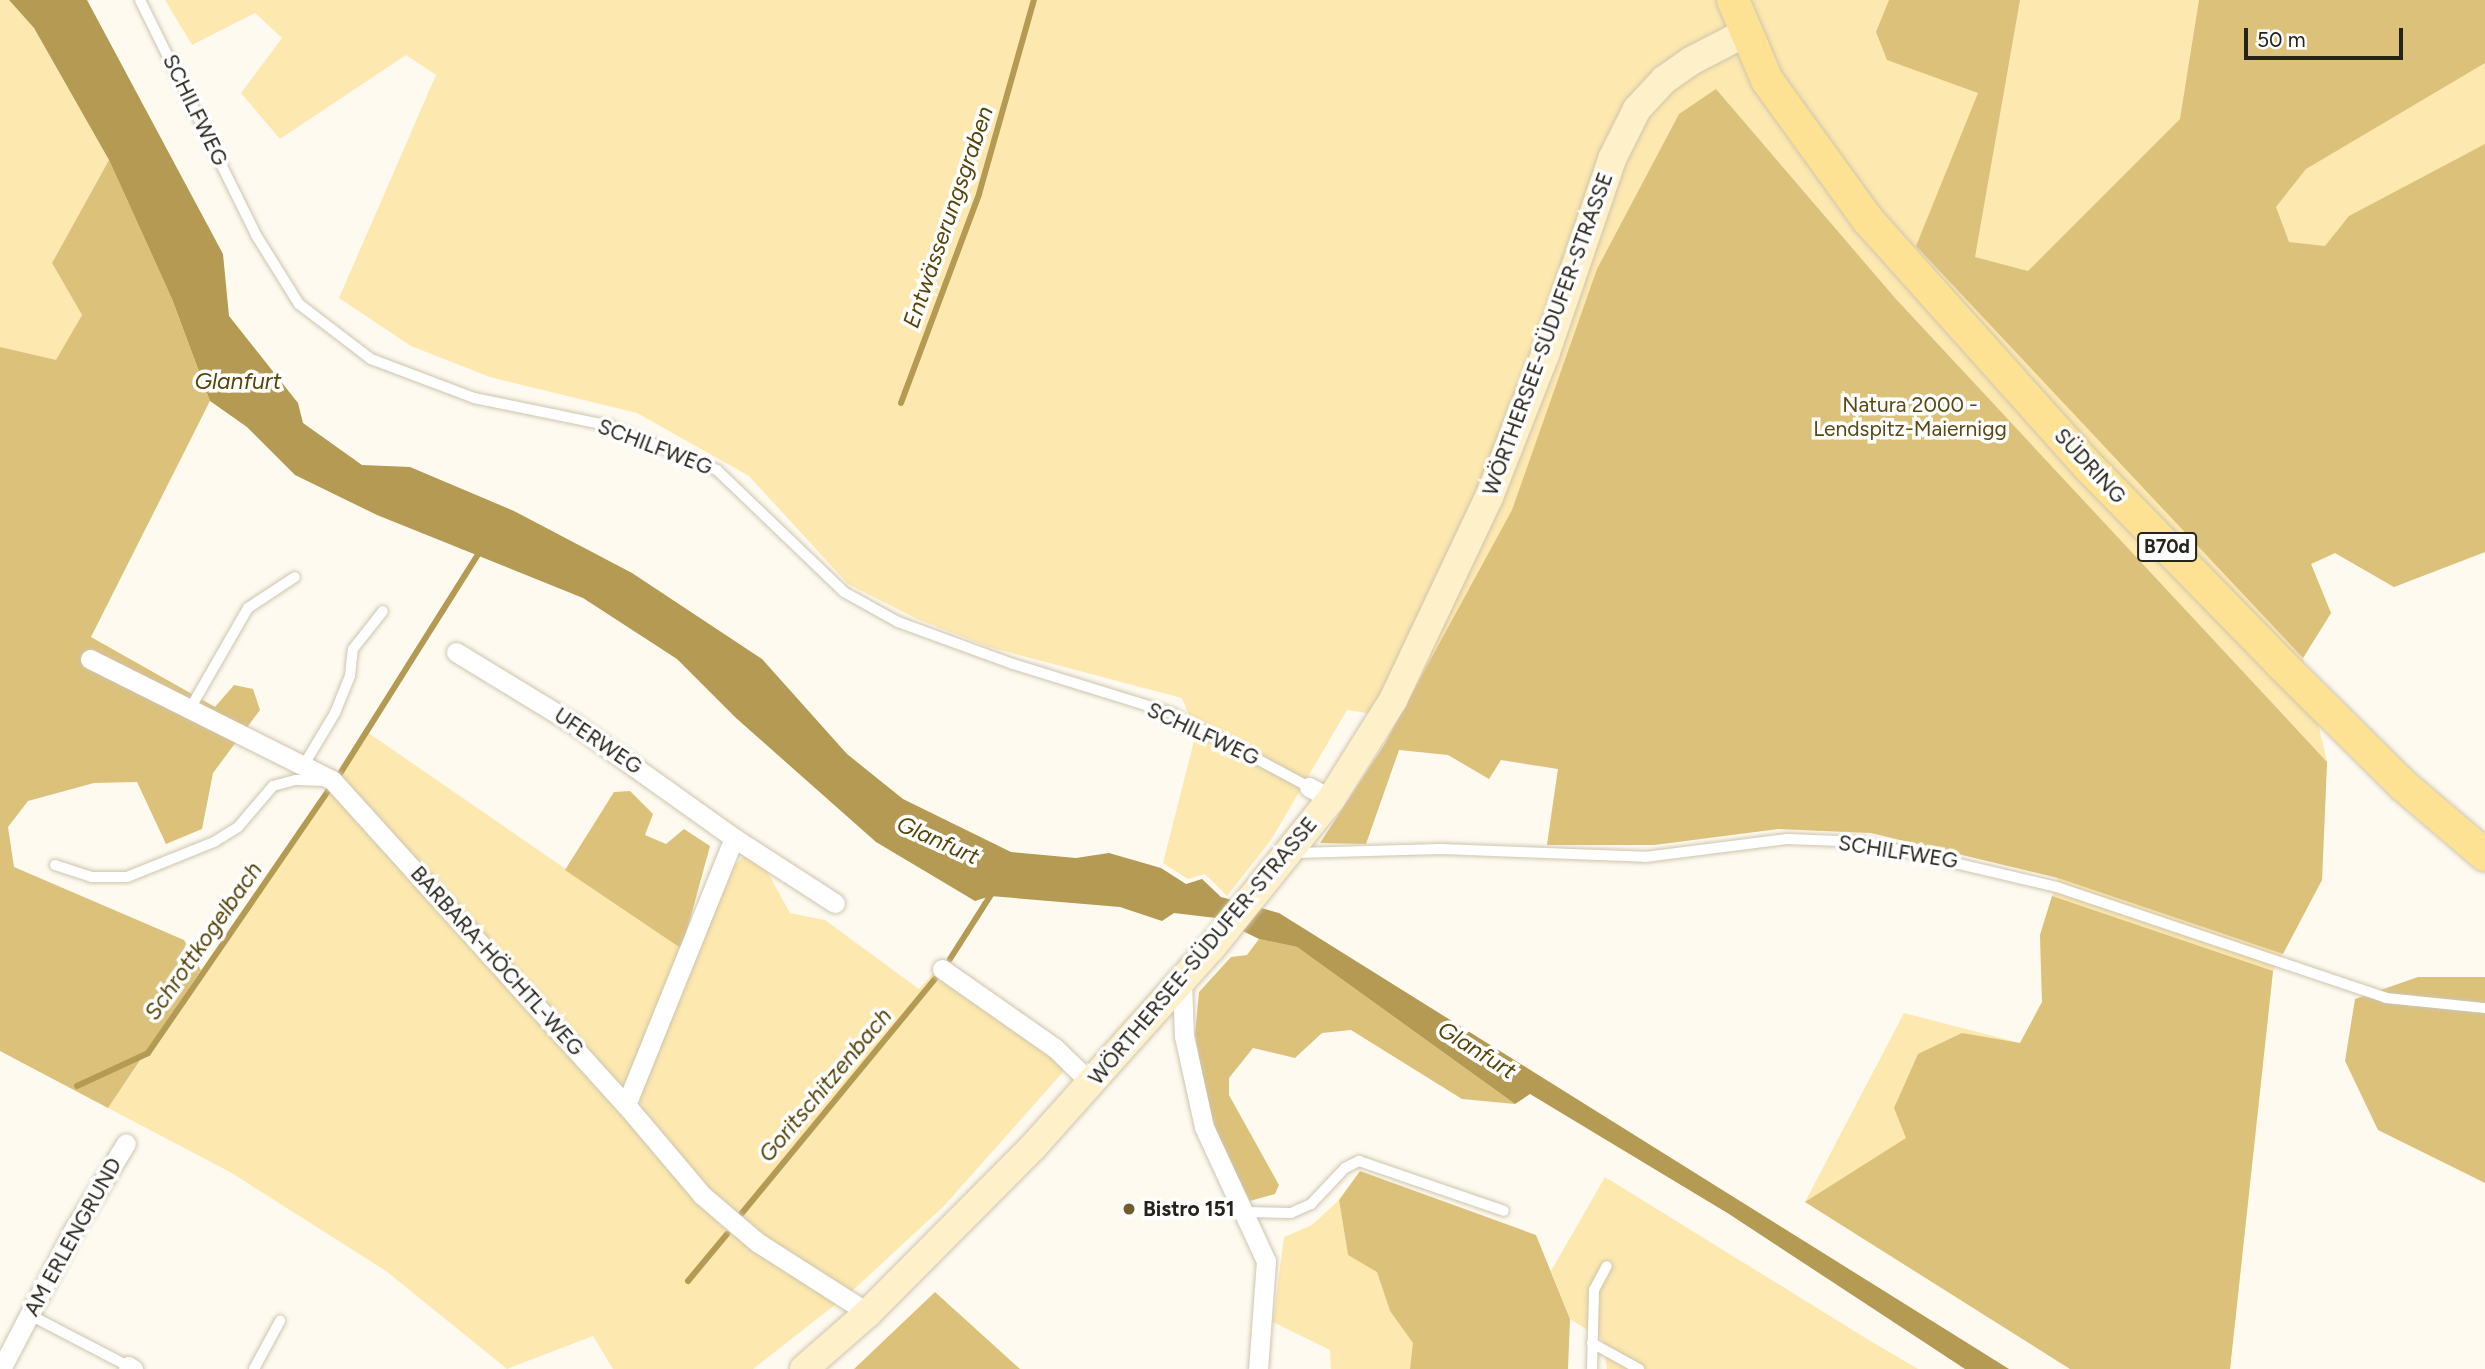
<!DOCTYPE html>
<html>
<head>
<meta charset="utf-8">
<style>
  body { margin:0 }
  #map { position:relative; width:2485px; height:1369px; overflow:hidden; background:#fefaf0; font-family:Figtree,sans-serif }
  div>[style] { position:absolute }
  .green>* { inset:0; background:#fde8af }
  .forest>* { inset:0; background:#dcc17a }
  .water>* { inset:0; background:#b49a53 }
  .stream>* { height:6px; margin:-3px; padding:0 3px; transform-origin:3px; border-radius:3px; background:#b49a53 }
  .roads { filter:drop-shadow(0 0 2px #cec5ad) drop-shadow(0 0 2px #cec5ad) }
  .service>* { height:10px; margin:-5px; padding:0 5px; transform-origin:5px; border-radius:5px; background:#fff }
  .minor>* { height:19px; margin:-9.5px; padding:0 9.5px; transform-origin:9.5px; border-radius:9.5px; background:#fff }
  .secondary>* { height:28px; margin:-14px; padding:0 14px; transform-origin:14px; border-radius:14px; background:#fef0c9 }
  .primary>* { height:32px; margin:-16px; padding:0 16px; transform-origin:16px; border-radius:16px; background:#fde294 }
  .dots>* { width:19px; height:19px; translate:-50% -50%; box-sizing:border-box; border:4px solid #fff; border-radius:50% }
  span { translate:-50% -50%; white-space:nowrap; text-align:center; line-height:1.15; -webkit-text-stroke:7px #fff; paint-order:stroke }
  .shield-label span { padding:2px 5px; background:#fff; border:2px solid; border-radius:5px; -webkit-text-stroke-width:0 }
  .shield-label { font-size:19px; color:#26231a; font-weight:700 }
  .street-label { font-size:21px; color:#26231a }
  .park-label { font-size:21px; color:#5c4911 }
  .poi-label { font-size:21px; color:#26231a; font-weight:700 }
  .left { translate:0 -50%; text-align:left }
  .water-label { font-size:23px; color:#554308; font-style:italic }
  .scale { position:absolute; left:2244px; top:28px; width:159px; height:32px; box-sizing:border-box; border:4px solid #26231a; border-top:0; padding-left:9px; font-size:21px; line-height:24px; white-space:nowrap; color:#26231a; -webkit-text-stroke:5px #fff; paint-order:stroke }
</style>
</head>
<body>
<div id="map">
  <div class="green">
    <div style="clip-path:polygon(0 0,9px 0,34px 28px,109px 160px,52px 263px,82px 315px,56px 361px,0 402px)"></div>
    <div style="clip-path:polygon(165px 0,2485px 0,2485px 552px,2394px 587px,2335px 553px,2311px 564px,2331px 613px,2303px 658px,2327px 762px,2322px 880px,2273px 971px,2230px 1369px,2070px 1369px,1805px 1202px,1904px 1013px,2020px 1043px,2042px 1002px,2040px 935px,2058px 878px,1871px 833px,1778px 829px,1654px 845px,1547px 845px,1558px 768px,1451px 726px,1347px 710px,1271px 840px,1227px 896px,1205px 874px,1188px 879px,1163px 863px,1196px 733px,1182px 698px,989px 647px,917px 619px,848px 584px,749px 476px,637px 413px,490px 377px,411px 346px,339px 298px,436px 75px,406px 55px,280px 139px,241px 93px,282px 38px,255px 13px,192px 45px)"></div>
    <div style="clip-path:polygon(367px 732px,682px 949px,619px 1108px,720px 1225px,836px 1304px,753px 1369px,613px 1369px,593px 1336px,507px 1369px,386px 1271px,230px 1172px,108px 1108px)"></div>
    <div style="clip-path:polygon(747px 853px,763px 864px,790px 913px,825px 920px,919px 989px,935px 971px,1052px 1055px,1064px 1071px,944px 1206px,850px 1293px,735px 1217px,705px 1189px,642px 1113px,639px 1093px,729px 871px)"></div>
    <div style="clip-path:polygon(1605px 1177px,1864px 1337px,1918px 1369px,1607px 1369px,1602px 1339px,1570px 1319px,1551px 1271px)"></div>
    <div style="clip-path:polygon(1339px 1200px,1348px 1255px,1377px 1271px,1390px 1311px,1414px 1343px,1410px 1369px,1331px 1369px,1330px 1350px,1273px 1322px,1284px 1237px,1312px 1225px)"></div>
  </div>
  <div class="forest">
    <div style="clip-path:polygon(1889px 0,2020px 0,1975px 257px,2028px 271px,2180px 119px,2199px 0,2485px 0,2485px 63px,2306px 169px,2276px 207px,2289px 242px,2325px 246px,2349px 216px,2485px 144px,2485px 552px,2394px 587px,2335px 553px,2311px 564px,2331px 613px,2303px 658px,1916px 246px,1978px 93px,1887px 60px,1876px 32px)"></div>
    <div style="clip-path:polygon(1716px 89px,1895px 298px,2327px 762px,2322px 880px,2283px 954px,2058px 878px,1871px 833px,1778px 829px,1654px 845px,1547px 845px,1558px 769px,1501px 760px,1489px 779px,1448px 755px,1399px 750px,1366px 844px,1320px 843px,1384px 745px,1512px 510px,1597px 269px,1679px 114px)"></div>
    <div style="clip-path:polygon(109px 160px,172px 299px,210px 401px,91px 637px,215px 707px,234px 685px,253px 689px,260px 710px,213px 773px,202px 829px,166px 844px,137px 782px,94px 783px,28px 801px,8px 827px,14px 867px,184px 940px,201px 970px,108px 1108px,0 1051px,0 347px,56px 360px,82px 315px,52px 263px)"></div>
    <div style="clip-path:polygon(630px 791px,653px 814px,645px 835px,666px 844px,684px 829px,710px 846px,682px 949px,565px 870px,614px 792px)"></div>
    <div style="clip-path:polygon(2052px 896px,2273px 971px,2230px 1369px,2070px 1369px,1805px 1202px,1906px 1138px,1894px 1108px,1918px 1054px,1962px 1033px,2020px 1043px,2042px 1002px,2040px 935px)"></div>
    <div style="clip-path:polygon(1259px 939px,1297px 947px,1515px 1104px,1462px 1099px,1351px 1030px,1322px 1033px,1295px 1058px,1253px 1048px,1229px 1078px,1229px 1095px,1279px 1185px,1275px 1194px,1250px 1201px,1211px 1125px,1195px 1034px,1199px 992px,1231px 957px,1247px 955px)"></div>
    <div style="clip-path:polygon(2418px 977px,2485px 977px,2485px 1183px,2378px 1130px,2345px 1061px,2355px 999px)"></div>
    <div style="clip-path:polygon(1360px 1171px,1536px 1235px,1570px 1319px,1568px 1369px,1410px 1369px,1413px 1343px,1390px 1311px,1377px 1272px,1348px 1255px,1339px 1200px)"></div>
    <div style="clip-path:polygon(935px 1292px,1020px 1369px,854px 1369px)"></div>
  </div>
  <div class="water">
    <div style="clip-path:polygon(9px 0,87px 0,223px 254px,229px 316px,298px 403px,303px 423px,362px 465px,410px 467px,514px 511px,632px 573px,762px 659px,847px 754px,903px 799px,1011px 852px,1076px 858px,1109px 853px,1161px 868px,1186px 884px,1202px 879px,1221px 897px,1279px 913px,2009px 1369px,1965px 1369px,1729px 1214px,1530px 1094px,1515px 1104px,1297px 947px,1259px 939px,1216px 918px,1174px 913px,1162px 921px,1120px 907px,991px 896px,975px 901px,876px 842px,736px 718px,677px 659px,583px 598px,377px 515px,295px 475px,247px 427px,210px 401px,172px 299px,109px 160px,34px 28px)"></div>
  </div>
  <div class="stream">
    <div style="left:901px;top:403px;width:223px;rotate:-69.5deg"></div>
    <div style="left:979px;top:194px;width:202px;rotate:-74.2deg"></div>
    <div style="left:336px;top:780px;width:274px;rotate:-57.8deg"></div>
    <div style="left:950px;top:959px;width:82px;rotate:-57.5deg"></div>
    <div style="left:77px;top:1086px;width:78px;rotate:-24.9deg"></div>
    <div style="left:148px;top:1053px;width:325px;rotate:-55.5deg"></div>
    <div style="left:742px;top:1213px;width:303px;rotate:-50.5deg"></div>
    <div style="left:688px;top:1281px;width:61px;rotate:-50.3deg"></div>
  </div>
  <div class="roads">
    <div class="service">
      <div style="left:140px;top:0;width:262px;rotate:63.7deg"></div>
      <div style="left:256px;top:235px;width:81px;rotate:58.1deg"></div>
      <div style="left:299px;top:304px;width:91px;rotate:37.4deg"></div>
      <div style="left:371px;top:359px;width:110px;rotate:20.7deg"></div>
      <div style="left:474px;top:398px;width:139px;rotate:11.6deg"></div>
      <div style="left:610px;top:426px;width:116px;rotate:22.4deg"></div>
      <div style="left:717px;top:470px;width:176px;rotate:43.8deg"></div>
      <div style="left:844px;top:592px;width:62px;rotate:29.1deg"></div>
      <div style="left:898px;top:622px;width:122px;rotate:20.1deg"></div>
      <div style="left:1013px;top:664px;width:165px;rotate:17.2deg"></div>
      <div style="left:1171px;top:713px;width:157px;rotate:28.2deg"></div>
      <div style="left:191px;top:707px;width:114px;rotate:-60.1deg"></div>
      <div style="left:248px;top:608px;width:56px;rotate:-33.4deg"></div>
      <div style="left:305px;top:763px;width:58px;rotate:-59deg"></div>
      <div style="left:335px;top:713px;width:40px;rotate:-68deg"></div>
      <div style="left:350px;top:676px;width:27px;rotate:-84deg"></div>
      <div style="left:353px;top:649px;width:48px;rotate:-51.7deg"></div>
      <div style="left:1296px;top:853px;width:145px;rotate:-1.6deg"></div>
      <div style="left:1441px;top:849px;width:204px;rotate:2.2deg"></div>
      <div style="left:1645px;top:857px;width:143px;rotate:-7.2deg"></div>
      <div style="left:1787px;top:839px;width:78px;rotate:2.2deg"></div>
      <div style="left:1865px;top:842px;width:197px;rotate:13.2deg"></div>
      <div style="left:2057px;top:887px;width:347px;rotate:18.6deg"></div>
      <div style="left:2386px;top:998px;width:100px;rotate:5.8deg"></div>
      <div style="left:55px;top:865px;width:38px;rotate:18deg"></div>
      <div style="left:91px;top:877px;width:36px"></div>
      <div style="left:127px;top:877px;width:94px;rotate:-21.9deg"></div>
      <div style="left:214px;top:842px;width:28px;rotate:-32deg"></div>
      <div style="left:238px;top:827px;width:54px;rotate:-49.5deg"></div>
      <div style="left:273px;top:786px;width:24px;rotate:-15deg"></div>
      <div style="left:296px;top:780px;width:29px;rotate:2deg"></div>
      <div style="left:1246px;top:1212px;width:45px;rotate:1.3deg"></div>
      <div style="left:1291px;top:1213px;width:22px;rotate:-24deg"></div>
      <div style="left:1311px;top:1204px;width:50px;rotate:-46.6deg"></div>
      <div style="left:1345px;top:1168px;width:16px;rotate:-27deg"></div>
      <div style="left:1359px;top:1161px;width:153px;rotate:19deg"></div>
      <div style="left:30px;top:1315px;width:110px;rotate:27.5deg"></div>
      <div style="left:1592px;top:1343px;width:54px;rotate:29deg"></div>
      <div style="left:254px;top:1369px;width:55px;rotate:-61.6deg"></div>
      <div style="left:1592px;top:1369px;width:79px;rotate:-88.5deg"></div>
      <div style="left:1594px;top:1290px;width:27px;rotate:-62deg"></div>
    </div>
    <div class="minor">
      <div style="left:456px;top:652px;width:142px;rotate:31.4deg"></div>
      <div style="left:577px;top:726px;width:193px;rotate:35.5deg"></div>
      <div style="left:734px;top:838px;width:120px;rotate:32.8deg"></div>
      <div style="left:90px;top:659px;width:271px;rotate:26.6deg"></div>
      <div style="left:332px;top:780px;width:438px;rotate:47.9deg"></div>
      <div style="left:626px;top:1105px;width:118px;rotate:49.8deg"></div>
      <div style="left:702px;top:1195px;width:72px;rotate:40.5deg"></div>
      <div style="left:757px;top:1242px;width:132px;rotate:32.6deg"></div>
      <div style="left:1309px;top:787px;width:25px;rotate:29deg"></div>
      <div style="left:942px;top:969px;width:138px;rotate:35deg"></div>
      <div style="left:1055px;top:1048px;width:50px;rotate:44.2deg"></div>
      <div style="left:1182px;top:982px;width:54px;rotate:87.9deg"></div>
      <div style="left:1184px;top:1036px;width:93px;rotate:77.6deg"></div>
      <div style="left:1204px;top:1127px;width:148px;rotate:65.2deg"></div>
      <div style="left:1266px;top:1261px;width:108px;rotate:94.2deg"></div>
      <div style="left:626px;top:1105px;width:288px;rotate:-68deg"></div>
      <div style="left:128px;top:1366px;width:6px;rotate:31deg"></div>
      <div style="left:1px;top:1369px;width:158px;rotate:-62.5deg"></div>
      <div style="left:74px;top:1229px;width:100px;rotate:-58.8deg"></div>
    </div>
    <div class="secondary">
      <div style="left:804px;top:1369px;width:85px;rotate:-41.2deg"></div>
      <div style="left:868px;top:1313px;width:234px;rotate:-45.2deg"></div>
      <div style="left:1033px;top:1147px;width:268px;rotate:-48.2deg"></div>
      <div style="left:1212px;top:947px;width:190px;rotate:-51.2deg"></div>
      <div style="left:1331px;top:799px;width:117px;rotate:-57.9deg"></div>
      <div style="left:1393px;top:700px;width:225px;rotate:-64.7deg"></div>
      <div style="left:1489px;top:497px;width:153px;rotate:-68.5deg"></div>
      <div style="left:1545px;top:355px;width:207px;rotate:-71.1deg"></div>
      <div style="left:1612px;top:159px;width:56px;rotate:-63.4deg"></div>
      <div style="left:1637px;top:109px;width:40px;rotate:-47deg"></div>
      <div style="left:1664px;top:80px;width:33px;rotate:-35deg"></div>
      <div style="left:1691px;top:61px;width:61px;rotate:-27.4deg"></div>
    </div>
    <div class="primary">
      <div style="left:1733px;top:0;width:87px;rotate:67deg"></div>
      <div style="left:1767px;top:80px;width:173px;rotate:54.2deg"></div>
      <div style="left:1868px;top:220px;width:330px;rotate:48.2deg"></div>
      <div style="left:2088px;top:466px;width:277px;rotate:45.7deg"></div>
      <div style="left:2281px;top:664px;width:172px;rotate:44.8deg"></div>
      <div style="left:2403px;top:785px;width:108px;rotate:40.5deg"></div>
    </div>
  </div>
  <div class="dots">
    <div style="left:1129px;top:1209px;background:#6f5d2c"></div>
  </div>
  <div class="shield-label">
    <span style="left:2167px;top:547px">B70d</span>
  </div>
  <div class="street-label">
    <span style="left:195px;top:110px;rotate:64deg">SCHILFWEG</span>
    <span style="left:1548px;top:334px;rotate:-70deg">WÖRTHERSEE-SÜDUFER-STRASSE</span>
    <span style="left:655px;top:447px;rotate:21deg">SCHILFWEG</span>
    <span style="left:2090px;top:466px;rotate:47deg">SÜDRING</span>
    <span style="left:1203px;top:734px;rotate:25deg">SCHILFWEG</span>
    <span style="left:598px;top:741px;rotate:34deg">UFERWEG</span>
    <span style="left:1898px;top:852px;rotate:9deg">SCHILFWEG</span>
    <span style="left:1203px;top:951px;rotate:-50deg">WÖRTHERSEE-SÜDUFER-STRASSE</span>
    <span style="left:497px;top:961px;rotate:48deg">BARBARA-HÖCHTL-WEG</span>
    <span style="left:73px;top:1237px;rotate:-61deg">AM ERLENGRUND</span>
  </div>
  <div class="park-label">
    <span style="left:1910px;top:417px">Natura 2000 -<br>Lendspitz-Maiernigg</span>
  </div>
  <div class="poi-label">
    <span class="left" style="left:1143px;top:1209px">Bistro 151</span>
  </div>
  <div class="water-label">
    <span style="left:948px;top:217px;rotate:-71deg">Entwässerungsgraben</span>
    <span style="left:238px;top:381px">Glanfurt</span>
    <span style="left:938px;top:840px;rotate:24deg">Glanfurt</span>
    <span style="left:203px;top:941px;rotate:-55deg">Schrottkogelbach</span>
    <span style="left:1477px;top:1050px;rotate:32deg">Glanfurt</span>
    <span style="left:825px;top:1085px;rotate:-50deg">Goritschitzenbach</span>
  </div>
  <div class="scale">50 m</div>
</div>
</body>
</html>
